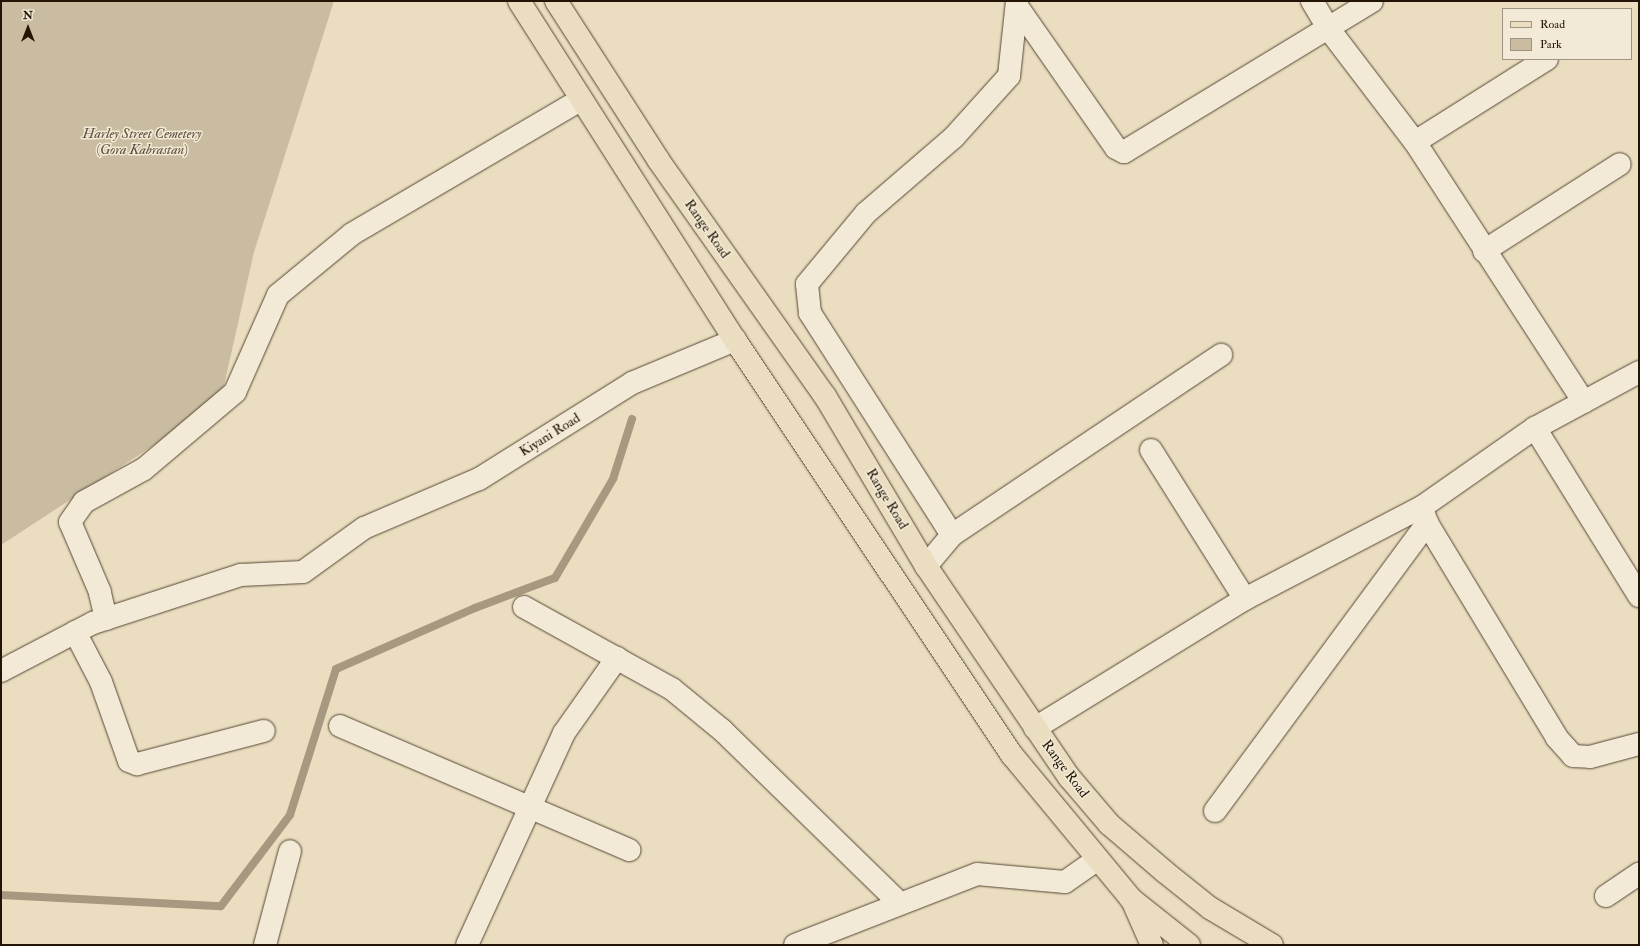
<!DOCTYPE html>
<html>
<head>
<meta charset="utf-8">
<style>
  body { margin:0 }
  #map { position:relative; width:1640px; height:946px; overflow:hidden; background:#ebdec0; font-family:"IM FELL Double Pica",serif }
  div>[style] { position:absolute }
  .green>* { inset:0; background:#c9bca0 }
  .stream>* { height:8px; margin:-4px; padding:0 4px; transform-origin:4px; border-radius:4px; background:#a79980 }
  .roads { filter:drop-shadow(0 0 1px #554634) drop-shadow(0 0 1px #554634) }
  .minor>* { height:22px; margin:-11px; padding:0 11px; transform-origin:11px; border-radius:11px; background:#f2ead6 }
  .major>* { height:22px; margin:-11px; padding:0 11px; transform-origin:11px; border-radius:11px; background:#ebdec0 }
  span { translate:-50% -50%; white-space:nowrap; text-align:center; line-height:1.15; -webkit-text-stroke:3px #f2ead6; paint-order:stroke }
  .park-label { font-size:14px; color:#5d4f3b; font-style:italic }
  .street-label { font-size:14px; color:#231405 }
  .frame { position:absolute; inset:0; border:2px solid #231405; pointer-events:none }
  .legend { position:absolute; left:1502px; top:8px; width:130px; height:52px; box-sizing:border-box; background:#f2ead6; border:1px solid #9f9482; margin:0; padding:5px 7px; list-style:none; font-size:12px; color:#231405 }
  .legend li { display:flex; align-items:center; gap:8px; height:20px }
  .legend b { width:20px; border:1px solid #9f9482 }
  .north { position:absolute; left:8px; top:8px; width:40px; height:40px; -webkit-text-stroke:3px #f2ead6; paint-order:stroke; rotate:0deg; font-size:11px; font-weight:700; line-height:16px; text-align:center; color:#231405 }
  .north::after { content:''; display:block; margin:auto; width:14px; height:18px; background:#231405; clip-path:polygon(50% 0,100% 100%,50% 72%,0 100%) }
</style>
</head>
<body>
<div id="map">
  <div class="green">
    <div style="clip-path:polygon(1px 1px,334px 1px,254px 252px,223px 390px,183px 426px,1px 545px)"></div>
  </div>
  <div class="stream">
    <div style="left:1px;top:895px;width:220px;rotate:2.9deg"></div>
    <div style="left:221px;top:906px;width:114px;rotate:-52.8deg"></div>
    <div style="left:290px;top:815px;width:153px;rotate:-72.5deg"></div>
    <div style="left:336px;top:669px;width:152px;rotate:-23.7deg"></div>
    <div style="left:475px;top:608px;width:85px;rotate:-20.6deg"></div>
    <div style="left:555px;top:578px;width:115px;rotate:-59.6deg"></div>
    <div style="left:613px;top:479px;width:63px;rotate:-72.4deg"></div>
  </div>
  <div class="roads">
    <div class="minor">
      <div style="left:1312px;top:1px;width:31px;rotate:59deg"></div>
      <div style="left:1328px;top:28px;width:143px;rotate:52.7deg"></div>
      <div style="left:1415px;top:142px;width:310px;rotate:57deg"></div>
      <div style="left:1019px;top:9px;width:169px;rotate:55.1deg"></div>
      <div style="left:1116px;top:148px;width:9px;rotate:27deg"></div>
      <div style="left:1124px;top:152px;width:290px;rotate:-31.3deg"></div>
      <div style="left:1415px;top:142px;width:156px;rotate:-32.2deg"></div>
      <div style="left:1484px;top:251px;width:161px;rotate:-32.6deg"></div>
      <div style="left:1535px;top:428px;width:198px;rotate:58.2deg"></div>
      <div style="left:1151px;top:450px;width:176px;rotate:57.8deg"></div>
      <div style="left:1422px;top:507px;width:17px;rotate:73deg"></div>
      <div style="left:1427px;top:523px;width:251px;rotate:58.8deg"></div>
      <div style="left:1557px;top:738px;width:24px;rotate:48deg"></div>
      <div style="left:1573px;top:756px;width:17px;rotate:3deg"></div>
      <div style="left:1590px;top:757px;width:51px;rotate:-14.9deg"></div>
      <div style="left:952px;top:535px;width:264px;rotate:-122.6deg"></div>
      <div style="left:810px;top:313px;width:29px;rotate:-96deg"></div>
      <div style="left:807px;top:284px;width:92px;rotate:-50.3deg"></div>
      <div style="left:866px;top:213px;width:116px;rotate:-40.8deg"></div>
      <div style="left:954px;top:137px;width:82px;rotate:-48deg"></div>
      <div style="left:1009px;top:76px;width:75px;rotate:-83.9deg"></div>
      <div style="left:926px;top:566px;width:40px;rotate:-50deg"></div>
      <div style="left:952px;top:535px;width:324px;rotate:-33.8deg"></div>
      <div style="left:524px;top:607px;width:169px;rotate:29deg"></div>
      <div style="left:672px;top:689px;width:65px;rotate:39.4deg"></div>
      <div style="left:722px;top:730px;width:248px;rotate:44.3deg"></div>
      <div style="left:106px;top:619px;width:28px;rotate:-103deg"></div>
      <div style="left:100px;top:592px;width:76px;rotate:-113.2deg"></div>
      <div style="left:70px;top:522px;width:24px;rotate:-55deg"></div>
      <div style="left:84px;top:502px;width:68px;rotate:-28.8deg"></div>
      <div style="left:144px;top:469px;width:119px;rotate:-40.2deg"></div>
      <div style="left:235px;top:392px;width:106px;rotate:-66.1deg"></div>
      <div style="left:278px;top:295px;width:96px;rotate:-39.5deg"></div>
      <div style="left:352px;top:234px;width:264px;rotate:-30.4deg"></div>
      <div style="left:75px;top:632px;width:56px;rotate:62.5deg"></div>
      <div style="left:101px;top:682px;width:84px;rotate:70.5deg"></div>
      <div style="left:129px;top:761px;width:9px;rotate:21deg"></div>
      <div style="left:137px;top:764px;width:131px;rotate:-14.6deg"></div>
      <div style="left:1px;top:671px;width:104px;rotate:-27.6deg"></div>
      <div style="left:93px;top:623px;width:156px;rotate:-18deg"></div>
      <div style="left:241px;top:575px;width:62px;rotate:-2.8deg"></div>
      <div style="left:303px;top:572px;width:75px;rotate:-35.8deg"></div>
      <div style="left:364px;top:528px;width:125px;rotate:-23.1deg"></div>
      <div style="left:479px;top:479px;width:181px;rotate:-32.1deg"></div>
      <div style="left:632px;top:383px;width:112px;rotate:-22.7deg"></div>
      <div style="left:340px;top:726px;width:315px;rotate:23.2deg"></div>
      <div style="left:1035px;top:728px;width:246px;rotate:-31.6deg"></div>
      <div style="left:1245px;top:599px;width:199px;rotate:-27.5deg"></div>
      <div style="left:1422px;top:507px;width:138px;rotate:-35deg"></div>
      <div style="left:1535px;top:428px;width:118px;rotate:-28.3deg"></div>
      <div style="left:1215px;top:811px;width:358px;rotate:-53.6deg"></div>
      <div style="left:1606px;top:896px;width:40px;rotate:-34deg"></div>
      <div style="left:265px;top:945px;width:97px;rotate:-75.1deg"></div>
      <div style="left:467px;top:945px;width:233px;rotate:-65.4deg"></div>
      <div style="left:564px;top:733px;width:92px;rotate:-54.8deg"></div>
      <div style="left:795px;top:945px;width:195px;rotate:-21.3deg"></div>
      <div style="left:977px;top:874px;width:88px;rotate:5.2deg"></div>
      <div style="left:1065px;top:882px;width:39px;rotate:-35deg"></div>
    </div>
    <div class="major">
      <div style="left:519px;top:1px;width:402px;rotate:57.5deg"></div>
      <div style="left:735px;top:340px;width:499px;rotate:56.3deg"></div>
      <div style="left:1012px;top:755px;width:187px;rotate:50.4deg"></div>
      <div style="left:1131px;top:899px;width:74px;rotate:38.4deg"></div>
      <div style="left:556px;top:1px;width:190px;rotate:57.2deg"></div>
      <div style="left:659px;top:161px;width:288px;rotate:54.8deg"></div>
      <div style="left:825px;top:396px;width:198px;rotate:59.3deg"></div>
      <div style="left:926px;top:566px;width:255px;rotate:55.9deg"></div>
      <div style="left:1069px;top:777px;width:62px;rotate:49.6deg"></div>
      <div style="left:1109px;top:824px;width:74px;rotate:40.6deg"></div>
      <div style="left:1165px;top:872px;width:58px;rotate:38.7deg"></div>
      <div style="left:1210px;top:908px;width:72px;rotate:30.8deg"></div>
      <div style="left:1133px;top:902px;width:47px;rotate:66.2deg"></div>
    </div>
  </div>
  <div class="park-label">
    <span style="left:142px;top:142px">Harley Street Cemetery<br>(Gora Kabrastan)</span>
  </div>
  <div class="street-label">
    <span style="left:707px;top:229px;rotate:55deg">Range Road</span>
    <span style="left:550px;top:435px;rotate:-32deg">Kiyani Road</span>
    <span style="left:887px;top:499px;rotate:59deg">Range Road</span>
    <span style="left:1065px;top:769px;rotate:53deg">Range Road</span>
  </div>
  <div class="frame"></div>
  <ul class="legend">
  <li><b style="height:5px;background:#ebdec0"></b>Road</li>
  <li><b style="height:11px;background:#c9bca0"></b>Park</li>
  </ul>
  <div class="north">N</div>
</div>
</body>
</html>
